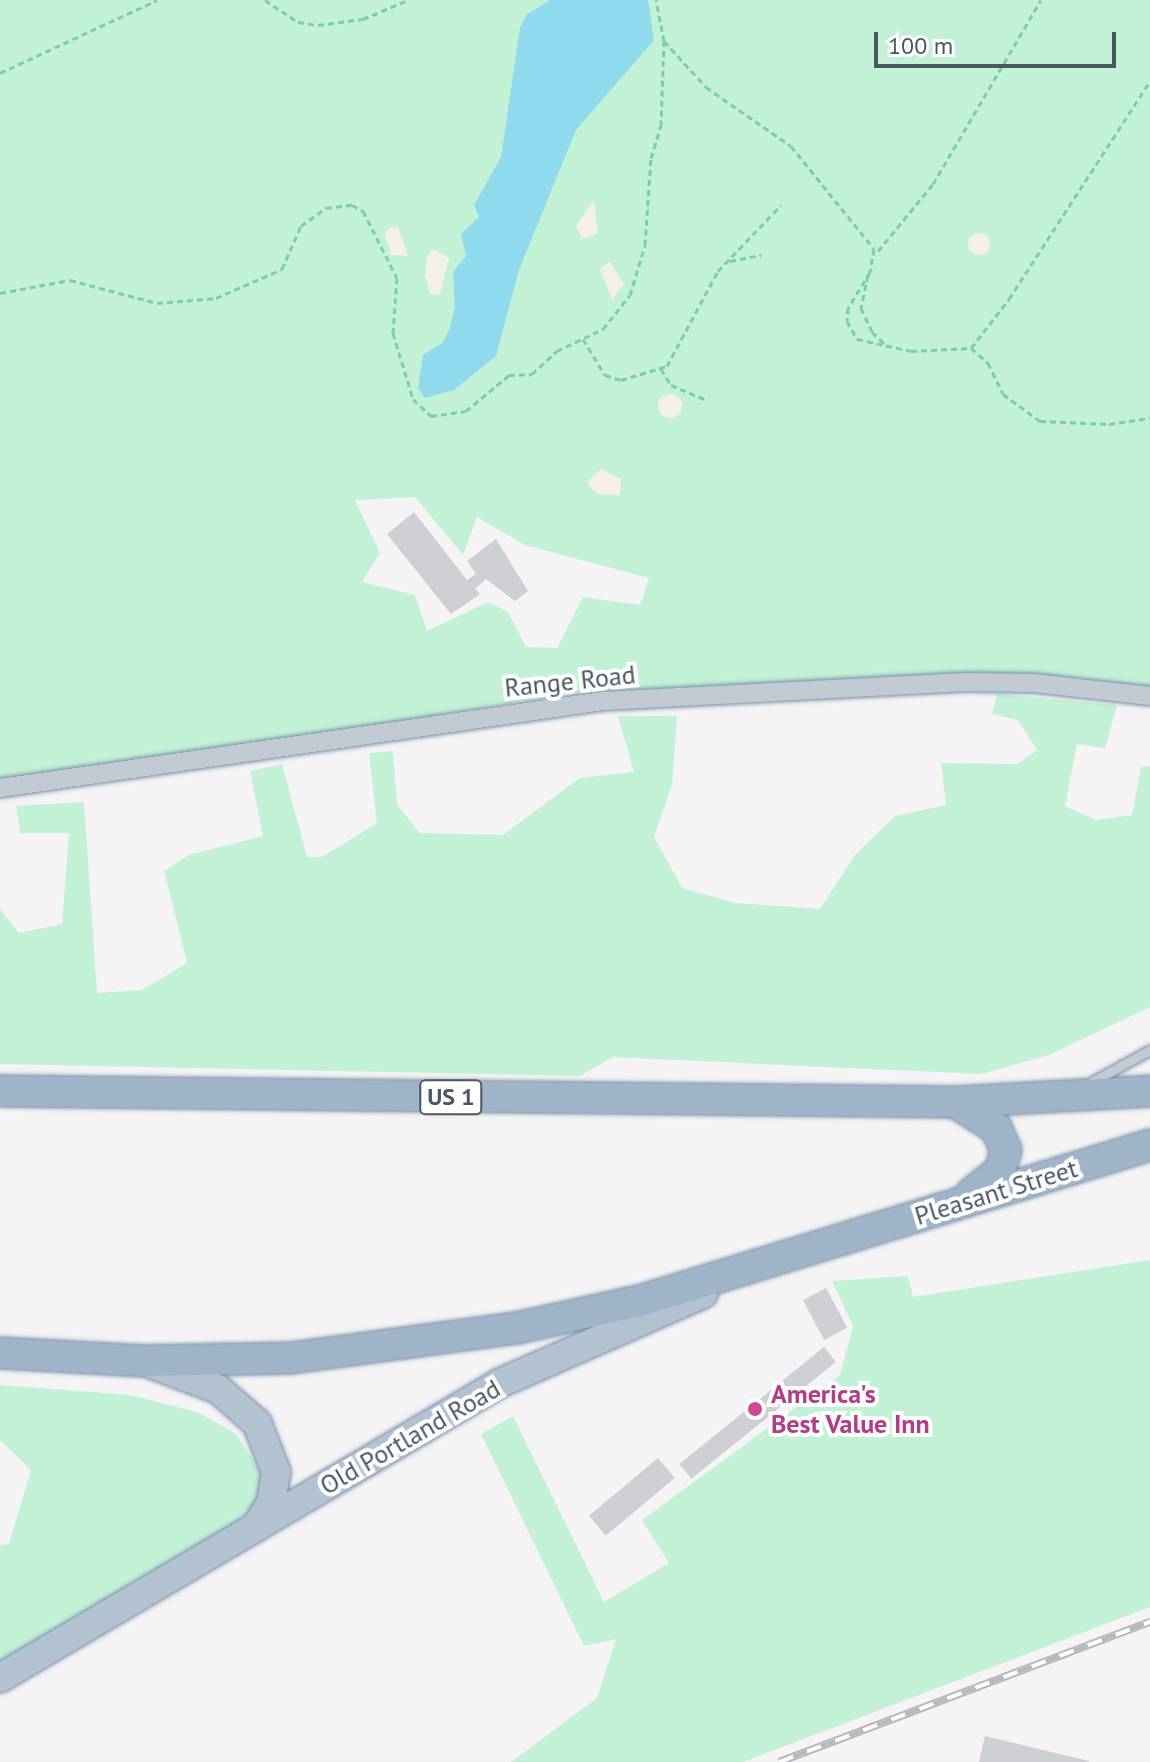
<!DOCTYPE html>
<html>
<head>
<meta charset="utf-8">
<style>
  body { margin:0 }
  #map { position:relative; width:1150px; height:1762px; overflow:hidden; background:#f5f3f3; font-family:"PT Sans",sans-serif }
  div>[style] { position:absolute }
  .green>* { inset:0; background:#c3f1d5 }
  .sand>* { inset:0; background:#f5f0e5 }
  .round { border-radius:50% }
  .water>* { inset:0; background:#90daee }
  .building>* { inset:0; background:#cdcfd5; transform-origin:0 0 }
  .path>* { height:3px; margin-top:-1.5px; transform-origin:0; background:repeating-linear-gradient(90deg,#7ad0a6 0 6px,transparent 0 10px) }
  .roads { filter:drop-shadow(0 0 2px #7690ad) drop-shadow(0 0 2px #7690ad) }
  .service>* { height:9px; margin:-4.5px; padding:0 4.5px; transform-origin:4.5px; border-radius:4.5px; background:#c1cad2 }
  .minor>* { height:18px; margin:-9px; padding:0 9px; transform-origin:9px; border-radius:9px; background:#c1cad2 }
  .primary>* { height:28px; margin:-14px; padding:0 14px; transform-origin:14px; border-radius:14px; background:#b3c2d1 }
  .trunk>* { height:30px; margin:-15px; padding:0 15px; transform-origin:15px; border-radius:15px; background:#9fb4c9 }
  .rail>* { height:8px; margin-top:-4px; transform-origin:0; background:repeating-linear-gradient(90deg,#fff 0 15px,#b5b8bd 0 30px); box-sizing:border-box; border-block:2px solid #b5b8bd }
  .dots>* { width:22px; height:22px; translate:-50% -50%; box-sizing:border-box; border:4px solid #fff; border-radius:50% }
  span { translate:-50% -50%; white-space:nowrap; text-align:center; line-height:1.15; -webkit-text-stroke:8px #fff; paint-order:stroke }
  .shield-label span { padding:2px 6px; background:#fff; border:2px solid; border-radius:6px; -webkit-text-stroke-width:0 }
  .shield-label { font-size:24px; color:#4a5661; font-weight:700 }
  .street-label { font-size:26px; color:#4a5661 }
  .hotel-label { font-size:26px; color:#b23c85; font-weight:700 }
  .left { translate:0 -50%; text-align:left }
  .scale { position:absolute; left:874px; top:32px; width:242px; height:36px; box-sizing:border-box; border:4px solid #4a5661; border-top:0; padding-left:10px; font-size:24px; line-height:28px; white-space:nowrap; color:#4a5661; -webkit-text-stroke:6px #fff; paint-order:stroke }
</style>
</head>
<body>
<div id="map">
  <div class="green">
    <div style="clip-path:polygon(evenodd,0 0,1150px 0,1150px 687px,1030px 675px,584px 692px,0 784px,0 0,415px 497px,463px 555px,477px 517px,525px 545px,649px 578px,640px 605px,583px 597px,557px 648px,526px 647px,508px 612px,488px 602px,427px 631px,415px 595px,362px 582px,380px 553px,355px 500px,415px 497px)"></div>
    <div style="clip-path:polygon(997px 694px,1117px 705px,1105px 748px,1077px 744px,1065px 806px,1096px 820px,1132px 815px,1141px 767px,1150px 766px,1150px 1007px,1049px 1055px,981px 1074px,613px 1057px,580px 1076px,0 1064px,0 909px,19px 933px,62px 924px,69px 833px,20px 833px,16px 806px,84px 802px,97px 993px,142px 990px,187px 963px,164px 871px,189px 855px,263px 836px,250px 771px,282px 764px,307px 857px,322px 857px,377px 823px,369px 753px,393px 751px,397px 805px,420px 833px,503px 835px,580px 778px,634px 772px,618px 716px,677px 716px,672px 784px,654px 837px,682px 888px,736px 903px,820px 909px,855px 855px,895px 816px,946px 805px,941px 763px,1018px 764px,1037px 750px,1018px 720px,992px 714px)"></div>
    <div style="clip-path:polygon(1150px 1260px,1150px 1607px,743px 1762px,511px 1762px,597px 1698px,616px 1639px,584px 1646px,481px 1434px,513px 1416px,604px 1602px,669px 1563px,642px 1520px,840px 1375px,853px 1326px,832px 1281px,908px 1276px,913px 1297px)"></div>
    <div style="clip-path:polygon(0 1385px,130px 1395px,197px 1412px,235px 1433px,256px 1464px,265px 1492px,244px 1516px,210px 1541px,0 1666px,0 1545px,9px 1544px,31px 1470px,0 1440px)"></div>
  </div>
  <div class="sand">
    <div style="clip-path:polygon(594px 200px,598px 234px,582px 239px,576px 226px)"></div>
    <div style="clip-path:polygon(389px 227px,398px 228px,408px 256px,391px 255px,385px 234px)"></div>
    <div class="round" style="left:968px;top:233px;width:22px;height:22px"></div>
    <div style="clip-path:polygon(433px 249px,449px 258px,440px 295px,430px 293px,425px 276px,427px 257px)"></div>
    <div style="clip-path:polygon(610px 262px,624px 284px,612px 300px,600px 268px)"></div>
    <div class="round" style="left:658px;top:394px;width:24px;height:24px"></div>
    <div style="clip-path:polygon(601px 469px,621px 479px,620px 495px,599px 494px,591px 488px,587px 482px)"></div>
  </div>
  <div class="water">
    <div style="clip-path:polygon(550px 0,648px 0,654px 40px,576px 130px,519px 270px,496px 356px,454px 390px,425px 398px,418px 388px,423px 355px,442px 343px,449px 331px,455px 307px,453px 272px,466px 256px,461px 234px,479px 217px,474px 205px,501px 157px,520px 28px,526px 15px)"></div>
  </div>
  <div class="building">
    <div style="clip-path:polygon(414px 512px,467px 580px,476px 574px,467px 561px,496px 539px,528px 591px,515px 601px,486px 579px,475px 589px,480px 594px,451px 614px,387px 534px)"></div>
    <div style="left:826px;top:1288px;width:45px;height:26px;rotate:62deg"></div>
    <div style="left:824px;top:1347px;width:19px;height:186px;rotate:51deg"></div>
    <div style="left:658px;top:1458px;width:26px;height:90px;rotate:50deg"></div>
    <div style="clip-path:polygon(985px 1736px,1089px 1761px,1089px 1762px,979px 1762px)"></div>
  </div>
  <div class="path">
    <div style="left:265px;top:0;width:40px;rotate:34deg"></div>
    <div style="left:298px;top:22px;width:20px;rotate:9deg"></div>
    <div style="left:318px;top:25px;width:45px;rotate:-7.6deg"></div>
    <div style="left:363px;top:19px;width:49px;rotate:-22.9deg"></div>
    <div style="left:664px;top:41px;width:62px;rotate:47.6deg"></div>
    <div style="left:706px;top:87px;width:103px;rotate:34.8deg"></div>
    <div style="left:791px;top:146px;width:132px;rotate:51.1deg"></div>
    <div style="left:874px;top:249px;width:23px;rotate:100deg"></div>
    <div style="left:870px;top:272px;width:42px;rotate:121.4deg"></div>
    <div style="left:848px;top:308px;width:13px;rotate:94deg"></div>
    <div style="left:847px;top:321px;width:21px;rotate:61deg"></div>
    <div style="left:857px;top:339px;width:55px;rotate:12.5deg"></div>
    <div style="left:911px;top:351px;width:60px;rotate:-2.9deg"></div>
    <div style="left:971px;top:348px;width:23px;rotate:41deg"></div>
    <div style="left:988px;top:363px;width:34px;rotate:64deg"></div>
    <div style="left:1003px;top:394px;width:46px;rotate:36.1deg"></div>
    <div style="left:1040px;top:421px;width:69px;rotate:2.5deg"></div>
    <div style="left:1109px;top:424px;width:41px;rotate:-8.3deg"></div>
    <div style="left:0;top:73px;width:173px;rotate:-24.9deg"></div>
    <div style="left:878px;top:251px;width:87px;rotate:-50.6deg"></div>
    <div style="left:933px;top:184px;width:213px;rotate:-59.6deg"></div>
    <div style="left:730px;top:261px;width:32px;rotate:-11deg"></div>
    <div style="left:868px;top:275px;width:34px;rotate:102deg"></div>
    <div style="left:861px;top:308px;width:26px;rotate:65deg"></div>
    <div style="left:872px;top:332px;width:21px;rotate:43deg"></div>
    <div style="left:0;top:293px;width:71px;rotate:-10.5deg"></div>
    <div style="left:70px;top:280px;width:90px;rotate:14.8deg"></div>
    <div style="left:157px;top:303px;width:59px;rotate:-4.8deg"></div>
    <div style="left:216px;top:298px;width:72px;rotate:-23.7deg"></div>
    <div style="left:282px;top:269px;width:47px;rotate:-66.2deg"></div>
    <div style="left:301px;top:226px;width:31px;rotate:-36deg"></div>
    <div style="left:326px;top:208px;width:26px;rotate:-7deg"></div>
    <div style="left:352px;top:205px;width:13px;rotate:29deg"></div>
    <div style="left:363px;top:211px;width:75px;rotate:63.1deg"></div>
    <div style="left:397px;top:278px;width:55px;rotate:94.2deg"></div>
    <div style="left:393px;top:333px;width:69px;rotate:73.1deg"></div>
    <div style="left:413px;top:399px;width:25px;rotate:43deg"></div>
    <div style="left:431px;top:416px;width:35px;rotate:-8deg"></div>
    <div style="left:466px;top:411px;width:56px;rotate:-39.9deg"></div>
    <div style="left:509px;top:375px;width:23px;rotate:-2deg"></div>
    <div style="left:532px;top:374px;width:34px;rotate:-43deg"></div>
    <div style="left:557px;top:351px;width:51px;rotate:-25.6deg"></div>
    <div style="left:603px;top:329px;width:43px;rotate:-51.5deg"></div>
    <div style="left:630px;top:295px;width:52px;rotate:-73.3deg"></div>
    <div style="left:645px;top:245px;width:87px;rotate:-86.1deg"></div>
    <div style="left:651px;top:158px;width:34px;rotate:-73deg"></div>
    <div style="left:661px;top:126px;width:85px;rotate:-88deg"></div>
    <div style="left:664px;top:41px;width:42px;rotate:-101deg"></div>
    <div style="left:583px;top:339px;width:42px;rotate:58.6deg"></div>
    <div style="left:605px;top:375px;width:17px;rotate:17deg"></div>
    <div style="left:621px;top:380px;width:48px;rotate:-16.9deg"></div>
    <div style="left:667px;top:366px;width:108px;rotate:-61.8deg"></div>
    <div style="left:718px;top:271px;width:91px;rotate:-46.3deg"></div>
    <div style="left:971px;top:348px;width:62px;rotate:-52.2deg"></div>
    <div style="left:1009px;top:299px;width:260px;rotate:-57.1deg"></div>
    <div style="left:661px;top:369px;width:19px;rotate:58deg"></div>
    <div style="left:671px;top:385px;width:39px;rotate:23deg"></div>
  </div>
  <div class="roads">
    <div class="service">
      <div style="left:1086px;top:1085px;width:73px;rotate:-28.7deg"></div>
    </div>
    <div class="minor">
      <div style="left:0;top:788px;width:609px;rotate:-8.21deg"></div>
      <div style="left:603px;top:701px;width:363px;rotate:-3deg"></div>
      <div style="left:966px;top:682px;width:68px;rotate:0.8deg"></div>
      <div style="left:1034px;top:683px;width:117px;rotate:6.4deg"></div>
    </div>
    <div class="primary">
      <div style="left:149px;top:1363px;width:74px;rotate:20.6deg"></div>
      <div style="left:218px;top:1389px;width:52px;rotate:41.1deg"></div>
      <div style="left:257px;top:1423px;width:53px;rotate:68.8deg"></div>
      <div style="left:276px;top:1472px;width:31px;rotate:99deg"></div>
      <div style="left:271px;top:1503px;width:28px;rotate:122deg"></div>
      <div style="left:0;top:1678px;width:581px;rotate:-30.54deg"></div>
      <div style="left:500px;top:1383px;width:222px;rotate:-23.7deg"></div>
    </div>
    <div class="trunk">
      <div style="left:0;top:1091px;width:955px;rotate:0.66deg"></div>
      <div style="left:955px;top:1102px;width:195px;rotate:-3.2deg"></div>
      <div style="left:955px;top:1102px;width:49px;rotate:32.4deg"></div>
      <div style="left:996px;top:1128px;width:24px;rotate:66deg"></div>
      <div style="left:1006px;top:1150px;width:22px;rotate:106deg"></div>
      <div style="left:1000px;top:1171px;width:36px;rotate:142deg"></div>
      <div style="left:0;top:1353px;width:145px;rotate:3.2deg"></div>
      <div style="left:145px;top:1361px;width:146px;rotate:-1.2deg"></div>
      <div style="left:291px;top:1358px;width:228px;rotate:-7.6deg"></div>
      <div style="left:517px;top:1328px;width:129px;rotate:-12.5deg"></div>
      <div style="left:643px;top:1300px;width:530px;rotate:-17deg"></div>
    </div>
  </div>
  <div class="rail">
    <div style="left:779px;top:1762px;width:397px;rotate:-20.7deg"></div>
  </div>
  <div class="dots">
    <div style="left:755px;top:1409px;background:#d1479c"></div>
  </div>
  <div class="shield-label">
    <span style="left:451px;top:1097px">US 1</span>
  </div>
  <div class="street-label">
    <span style="left:570px;top:681px;rotate:-6deg">Range Road</span>
    <span style="left:996px;top:1192px;rotate:-17deg">Pleasant Street</span>
    <span style="left:410px;top:1437px;rotate:-30deg">Old Portland Road</span>
  </div>
  <div class="hotel-label">
    <span class="left" style="left:771px;top:1409px">America's<br>Best Value Inn</span>
  </div>
  <div class="scale">100 m</div>
</div>
</body>
</html>
